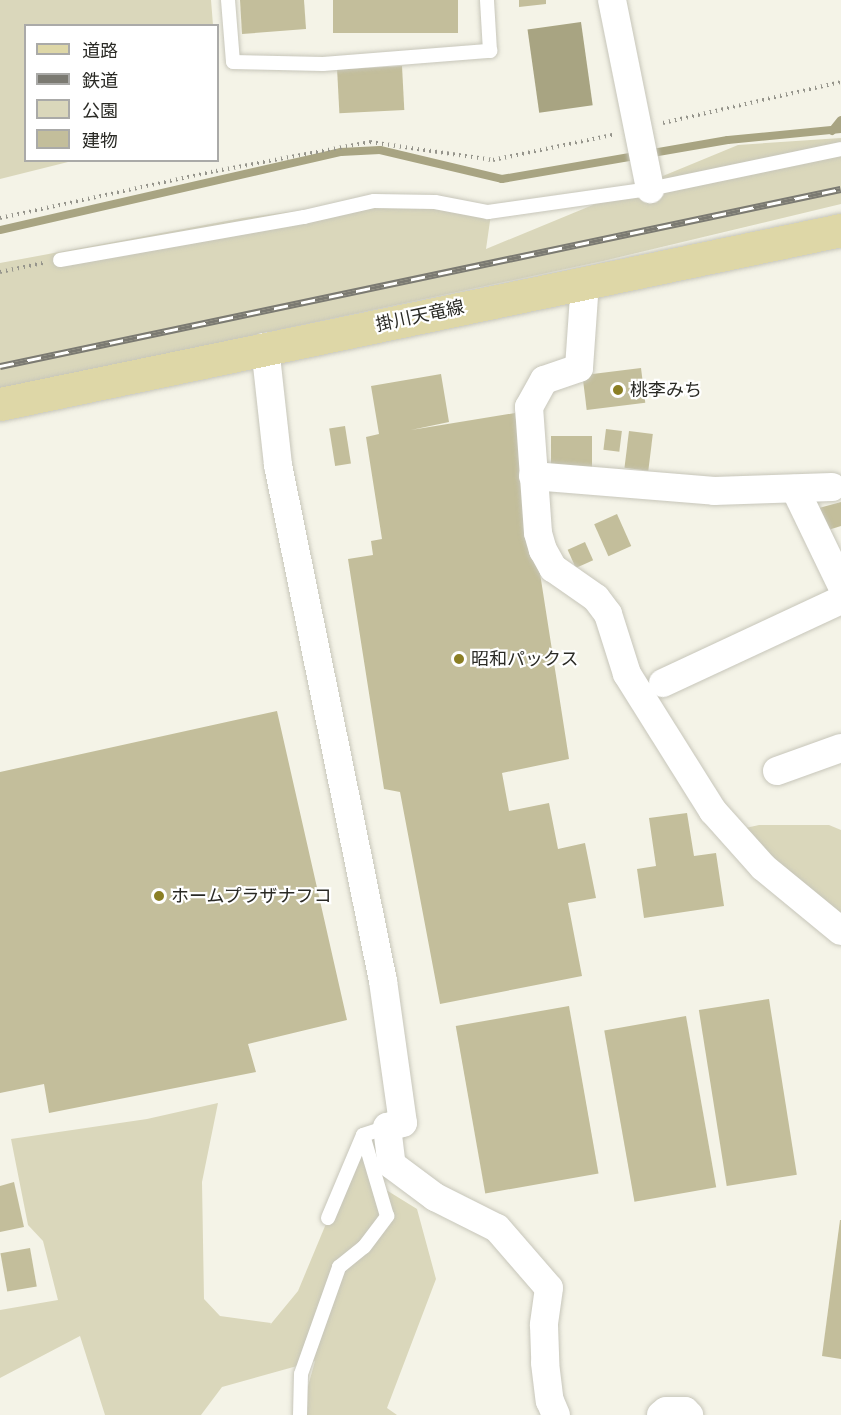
<!DOCTYPE html>
<html>
<head>
<meta charset="utf-8">
<style>
  body { margin:0 }
  #map { position:relative; width:841px; height:1415px; overflow:hidden; background:#f4f3e7; font-family:"Source Serif 4","Noto Sans JP",serif }
  div>[style] { position:absolute }
  .green>* { inset:0; background:#dad7bb }
  .water>* { inset:0; background:#a8a482; transform-origin:0 0 }
  .stream>* { height:8px; margin:-4px; padding:0 4px; transform-origin:4px; border-radius:4px; background:#a8a482 }
  .building>* { inset:0; background:#c3be9b; transform-origin:0 0 }
  .path>* { height:4px; margin-top:-2px; transform-origin:0; background:repeating-linear-gradient(90deg,#96958c 0 1.5px,transparent 0 6px) }
  .roads { filter:drop-shadow(0 0 2px #c7c6ba) drop-shadow(0 0 2px #c7c6ba) }
  .service>* { height:14px; margin:-7px; padding:0 7px; transform-origin:7px; border-radius:7px; background:#fff }
  .minor>* { height:28px; margin:-14px; padding:0 14px; transform-origin:14px; border-radius:14px; background:#fff }
  .primary>* { height:33px; margin:-16.5px; padding:0 16.5px; transform-origin:16.5px; border-radius:16.5px; background:#ded7a7 }
  .rail>* { height:7px; margin-top:-3.5px; transform-origin:0; background:repeating-linear-gradient(90deg,#fff 0 14px,#7b7a72 0 28px); box-sizing:border-box; border-block:2px solid #7b7a72 }
  .dots>* { width:16px; height:16px; translate:-50% -50%; box-sizing:border-box; border:3px solid #fff; border-radius:50% }
  span { translate:-50% -50%; white-space:nowrap; text-align:center; line-height:1.15; -webkit-text-stroke:4.5px #fff; paint-order:stroke }
  .street-label { font-size:18px; color:#2a2a25 }
  .poi-label { font-size:18px; color:#2a2a25 }
  .left { translate:0 -50%; text-align:left }
  .legend { position:absolute; left:24px; top:24px; width:195px; height:138px; box-sizing:border-box; background:#fff; border:2px solid #aaaaa8; margin:0; padding:8px 10px; list-style:none; font-size:18px; color:#2a2a25 }
  .legend li { display:flex; align-items:center; gap:12px; height:30px }
  .legend b { width:30px; border:2px solid #aaaaa8 }
</style>
</head>
<body>
<div id="map">
  <div class="green">
    <div style="clip-path:polygon(0 0,211px 0,213px 25px,26px 26px,26px 160px,72px 161px,0 179px)"></div>
    <div style="clip-path:polygon(841px 138px,841px 204px,603px 261px,0 389px,0 263px,243px 218px,374px 201px,491px 214px,486px 249px,738px 145px)"></div>
    <div style="clip-path:polygon(759px 825px,829px 825px,841px 830px,841px 927px,737px 830px)"></div>
    <div style="clip-path:polygon(218px 1103px,202px 1182px,204px 1299px,220px 1316px,271px 1323px,270px 1325px,298px 1291px,363px 1135px,383px 1188px,417px 1209px,436px 1279px,387px 1408px,397px 1415px,300px 1415px,315px 1361px,222px 1387px,201px 1415px,105px 1415px,80px 1336px,0 1378px,0 1310px,58px 1300px,43px 1241px,28px 1225px,11px 1139px,147px 1119px)"></div>
  </div>
  <div class="water">
    <div style="left:581px;top:22px;width:84px;height:54px;rotate:82deg"></div>
  </div>
  <div class="stream">
    <div style="left:832px;top:131px;width:14px;rotate:-51deg"></div>
    <div style="left:0;top:230px;width:350px;rotate:-12.9deg"></div>
    <div style="left:341px;top:152px;width:39px;rotate:-3deg"></div>
    <div style="left:380px;top:150px;width:125px;rotate:13.4deg"></div>
    <div style="left:502px;top:179px;width:229px;rotate:-9.8deg"></div>
    <div style="left:728px;top:140px;width:114px;rotate:-5.6deg"></div>
  </div>
  <div class="building">
    <div style="clip-path:polygon(240px 0,304px 0,306px 29px,242px 34px)"></div>
    <div style="left:333px;top:0;width:125px;height:33px"></div>
    <div style="clip-path:polygon(519px 0,546px 0,546px 4px,519px 7px)"></div>
    <div style="left:402px;top:66px;width:44px;height:65px;rotate:87deg"></div>
    <div style="left:641px;top:368px;width:35px;height:59px;rotate:83deg"></div>
    <div style="clip-path:polygon(441px 374px,449px 422px,411px 430px,515px 413px,569px 759px,502px 773px,509px 811px,549px 803px,558px 849px,585px 843px,596px 898px,568px 903px,582px 976px,440px 1004px,400px 792px,384px 789px,348px 559px,373px 555px,371px 541px,382px 539px,366px 437px,379px 434px,371px 386px)"></div>
    <div style="left:345px;top:426px;width:38px;height:16px;rotate:81deg"></div>
    <div style="left:606px;top:429px;width:16px;height:21px;rotate:7deg"></div>
    <div style="left:629px;top:431px;width:24px;height:37px;rotate:7deg"></div>
    <div style="left:551px;top:436px;width:41px;height:31px"></div>
    <div style="clip-path:polygon(841px 502px,841px 526px,825px 531px,819px 508px)"></div>
    <div style="left:617px;top:514px;width:35px;height:25px;rotate:66deg"></div>
    <div style="left:585px;top:542px;width:20px;height:19px;rotate:66deg"></div>
    <div style="clip-path:polygon(277px 711px,347px 1020px,248px 1044px,256px 1072px,49px 1113px,44px 1084px,0 1093px,0 772px)"></div>
    <div style="clip-path:polygon(687px 813px,694px 856px,716px 853px,724px 906px,644px 918px,637px 869px,656px 866px,649px 818px)"></div>
    <div style="left:769px;top:999px;width:178px;height:71px;rotate:81deg"></div>
    <div style="left:569px;top:1006px;width:170px;height:115px;rotate:80deg"></div>
    <div style="left:686px;top:1016px;width:174px;height:83px;rotate:80deg"></div>
    <div style="clip-path:polygon(14px 1182px,24px 1227px,0 1232px,0 1186px)"></div>
    <div style="clip-path:polygon(840px 1220px,841px 1220px,841px 1359px,822px 1356px)"></div>
    <div style="left:30px;top:1248px;width:39px;height:30px;rotate:80deg"></div>
  </div>
  <div class="path">
    <div style="left:663px;top:123px;width:183px;rotate:-13deg"></div>
    <div style="left:0;top:218px;width:221px;rotate:-12.3deg"></div>
    <div style="left:216px;top:171px;width:157px;rotate:-10.7deg"></div>
    <div style="left:370px;top:142px;width:124px;rotate:8.3deg"></div>
    <div style="left:493px;top:160px;width:122px;rotate:-11.9deg"></div>
    <div style="left:0;top:272px;width:44px;rotate:-11.8deg"></div>
  </div>
  <div class="roads">
    <div class="service">
      <div style="left:228px;top:0;width:62px;rotate:85.4deg"></div>
      <div style="left:233px;top:62px;width:90px;rotate:1.3deg"></div>
      <div style="left:323px;top:64px;width:168px;rotate:-4.5deg"></div>
      <div style="left:490px;top:51px;width:51px;rotate:-93.4deg"></div>
      <div style="left:60px;top:260px;width:248px;rotate:-10deg"></div>
      <div style="left:304px;top:217px;width:72px;rotate:-12.9deg"></div>
      <div style="left:374px;top:201px;width:61px;rotate:0.9deg"></div>
      <div style="left:435px;top:202px;width:54px;rotate:10.7deg"></div>
      <div style="left:488px;top:212px;width:164px;rotate:-8.1deg"></div>
      <div style="left:650px;top:189px;width:195px;rotate:-11.8deg"></div>
      <div style="left:328px;top:1218px;width:90px;rotate:-67.1deg"></div>
      <div style="left:363px;top:1135px;width:25px;rotate:-18deg"></div>
      <div style="left:300px;top:1415px;width:41px;rotate:-88.6deg"></div>
      <div style="left:301px;top:1374px;width:114px;rotate:-70.4deg"></div>
      <div style="left:339px;top:1267px;width:32px;rotate:-39deg"></div>
      <div style="left:364px;top:1247px;width:39px;rotate:-53deg"></div>
      <div style="left:387px;top:1216px;width:84px;rotate:-106.5deg"></div>
    </div>
    <div class="minor">
      <div style="left:612px;top:0;width:193px;rotate:78.6deg"></div>
      <div style="left:585px;top:282px;width:86px;rotate:94deg"></div>
      <div style="left:579px;top:368px;width:37px;rotate:161deg"></div>
      <div style="left:544px;top:380px;width:31px;rotate:119deg"></div>
      <div style="left:529px;top:407px;width:126px;rotate:85.9deg"></div>
      <div style="left:538px;top:533px;width:18px;rotate:74deg"></div>
      <div style="left:543px;top:550px;width:21px;rotate:61deg"></div>
      <div style="left:553px;top:568px;width:52px;rotate:34.9deg"></div>
      <div style="left:596px;top:598px;width:20px;rotate:53deg"></div>
      <div style="left:608px;top:614px;width:63px;rotate:72.4deg"></div>
      <div style="left:627px;top:674px;width:162px;rotate:57.9deg"></div>
      <div style="left:713px;top:811px;width:75px;rotate:48.2deg"></div>
      <div style="left:763px;top:867px;width:101px;rotate:39.4deg"></div>
      <div style="left:265px;top:347px;width:119px;rotate:83.7deg"></div>
      <div style="left:278px;top:465px;width:527px;rotate:78.5deg"></div>
      <div style="left:383px;top:981px;width:143px;rotate:82deg"></div>
      <div style="left:403px;top:1123px;width:16px;rotate:166deg"></div>
      <div style="left:387px;top:1127px;width:38px;rotate:83deg"></div>
      <div style="left:392px;top:1165px;width:54px;rotate:36.7deg"></div>
      <div style="left:435px;top:1197px;width:69px;rotate:26.6deg"></div>
      <div style="left:497px;top:1228px;width:79px;rotate:49.1deg"></div>
      <div style="left:549px;top:1288px;width:37px;rotate:98deg"></div>
      <div style="left:544px;top:1325px;width:38px;rotate:88deg"></div>
      <div style="left:545px;top:1363px;width:38px;rotate:83deg"></div>
      <div style="left:550px;top:1401px;width:15px;rotate:67deg"></div>
      <div style="left:533px;top:476px;width:182px;rotate:4.7deg"></div>
      <div style="left:714px;top:491px;width:118px;rotate:-1.9deg"></div>
      <div style="left:795px;top:489px;width:106px;rotate:64.2deg"></div>
      <div style="left:663px;top:683px;width:196px;rotate:-25deg"></div>
      <div style="left:777px;top:771px;width:68px;rotate:-19.8deg"></div>
      <div style="left:661px;top:1415px;width:6px;rotate:-39deg"></div>
      <div style="left:666px;top:1411px;width:19px"></div>
      <div style="left:685px;top:1411px;width:6px;rotate:45deg"></div>
    </div>
    <div class="primary">
      <div style="left:0;top:404px;width:859px;rotate:-11.69deg"></div>
    </div>
  </div>
  <div class="rail">
    <div style="left:0;top:366px;width:859px;rotate:-11.89deg"></div>
  </div>
  <div class="dots">
    <div style="left:618px;top:390px;background:#8b7f25"></div>
    <div style="left:459px;top:659px;background:#8b7f25"></div>
    <div style="left:159px;top:896px;background:#8b7f25"></div>
  </div>
  <div class="street-label">
    <span style="left:420px;top:316px;rotate:-12deg">掛川天竜線</span>
  </div>
  <div class="poi-label">
    <span class="left" style="left:630px;top:390px">桃李みち</span>
    <span class="left" style="left:471px;top:659px">昭和パックス</span>
    <span class="left" style="left:171px;top:896px">ホームプラザナフコ</span>
  </div>
  <ul class="legend">
  <li><b style="height:8px;background:#ded7a7"></b>道路</li>
  <li><b style="height:8px;background:#7b7a72"></b>鉄道</li>
  <li><b style="height:16px;background:#dad7bb"></b>公園</li>
  <li><b style="height:16px;background:#c3be9b"></b>建物</li>
  </ul>
</div>
</body>
</html>
